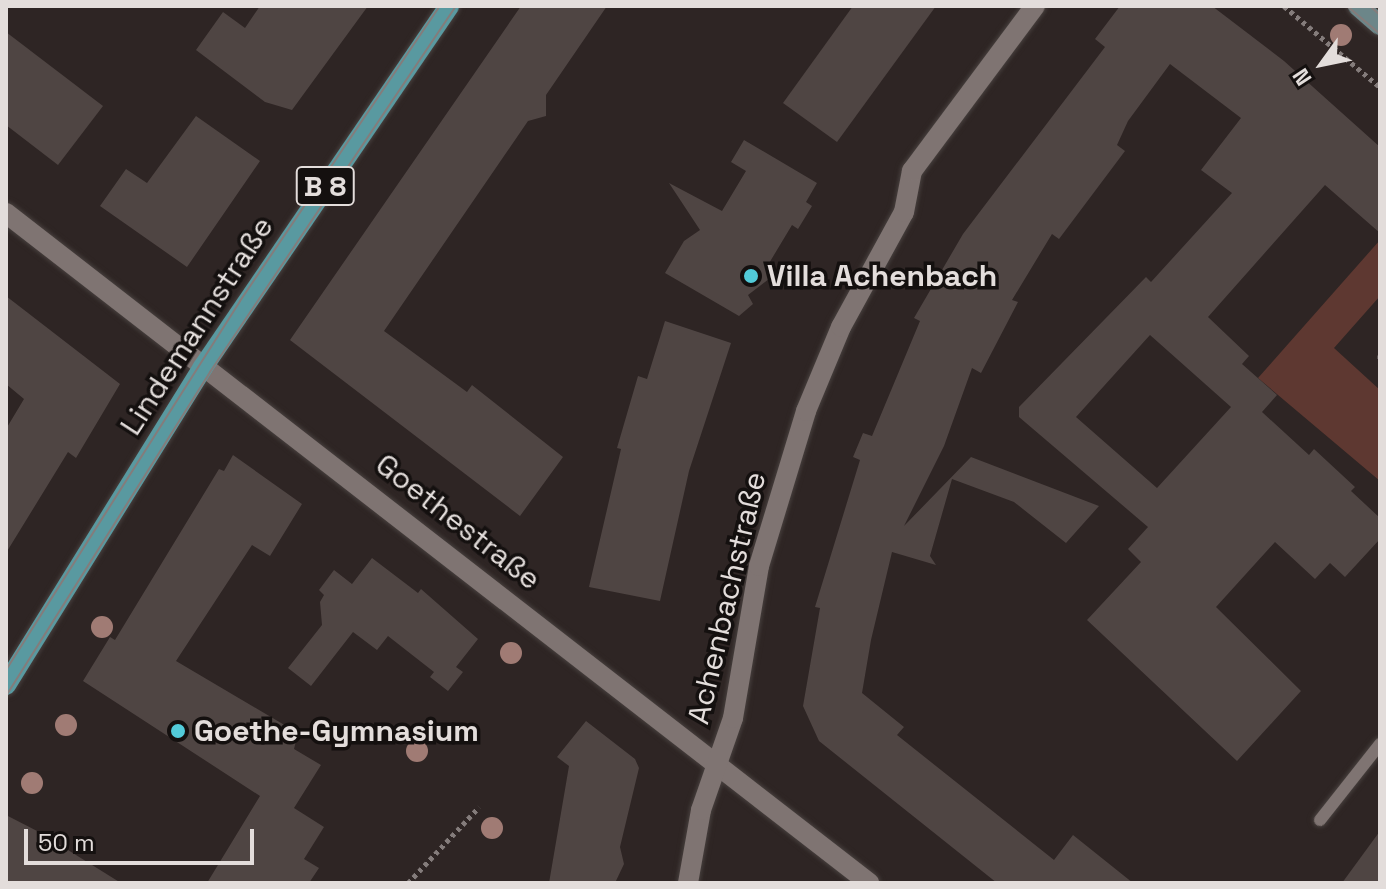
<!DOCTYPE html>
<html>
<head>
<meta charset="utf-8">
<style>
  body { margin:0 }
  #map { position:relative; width:1386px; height:889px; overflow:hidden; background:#2e2524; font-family:"Space Grotesk",sans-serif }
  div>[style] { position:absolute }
  .green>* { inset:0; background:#5e3831 }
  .building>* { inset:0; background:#4f4543 }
  .path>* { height:5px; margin-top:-2.5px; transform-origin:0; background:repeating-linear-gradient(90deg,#847c7b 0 4px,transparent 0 8px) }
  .roads { filter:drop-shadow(0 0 2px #47403e) drop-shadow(0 0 2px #47403e) }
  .service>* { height:12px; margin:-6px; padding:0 6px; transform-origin:6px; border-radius:6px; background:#7f7472 }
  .minor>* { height:20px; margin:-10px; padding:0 10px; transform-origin:10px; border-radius:10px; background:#7f7472 }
  .secondary>* { height:20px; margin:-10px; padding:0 10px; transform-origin:10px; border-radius:10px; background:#6c8689 }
  .primary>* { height:20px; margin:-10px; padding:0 10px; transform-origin:10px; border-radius:10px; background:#5999a0 }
  .tram>* { height:2px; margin:-1px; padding:0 1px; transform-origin:1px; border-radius:1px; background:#847c7b }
  .trees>* { width:22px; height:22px; margin:-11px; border-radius:50%; background:#a07b74 }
  .dots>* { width:22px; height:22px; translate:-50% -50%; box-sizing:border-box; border:4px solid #14100f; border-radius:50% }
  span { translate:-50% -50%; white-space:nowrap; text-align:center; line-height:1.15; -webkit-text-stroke:7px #14100f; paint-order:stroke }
  .shield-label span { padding:2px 6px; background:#14100f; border:2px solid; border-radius:6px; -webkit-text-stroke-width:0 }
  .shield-label { font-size:28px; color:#e3dddb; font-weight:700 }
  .poi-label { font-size:30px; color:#e3dddb; font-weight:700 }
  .left { translate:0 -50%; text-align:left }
  .street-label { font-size:30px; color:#e3dddb }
  .frame { position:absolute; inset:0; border:8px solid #e3dddb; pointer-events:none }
  .north { position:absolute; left:1282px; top:24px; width:80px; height:80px; -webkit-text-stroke:6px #14100f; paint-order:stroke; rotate:237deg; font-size:22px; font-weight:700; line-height:32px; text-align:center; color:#e3dddb }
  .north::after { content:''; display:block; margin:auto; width:28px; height:36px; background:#e3dddb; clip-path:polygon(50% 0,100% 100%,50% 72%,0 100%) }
  .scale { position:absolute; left:24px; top:829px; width:230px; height:36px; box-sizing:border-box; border:4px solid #e3dddb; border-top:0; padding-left:10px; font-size:24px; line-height:28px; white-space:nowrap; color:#e3dddb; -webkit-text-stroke:6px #14100f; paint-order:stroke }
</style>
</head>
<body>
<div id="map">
  <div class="green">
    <div style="clip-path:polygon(1380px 240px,1380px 296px,1334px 348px,1380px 390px,1380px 481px,1258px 378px)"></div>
  </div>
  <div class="building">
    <div style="clip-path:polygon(260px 6px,368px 6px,292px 110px,265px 102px,196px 50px,223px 12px,245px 28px)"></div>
    <div style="clip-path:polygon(521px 6px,607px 6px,546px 95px,546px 116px,528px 121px,384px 331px,467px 392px,472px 385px,563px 457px,520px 516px,290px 340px)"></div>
    <div style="clip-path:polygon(853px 6px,936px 6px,837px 142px,783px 103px)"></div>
    <div style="clip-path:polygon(evenodd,1120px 6px,1212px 6px,1284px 61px,1380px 147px,1380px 233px,1325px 185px,1208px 317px,1249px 356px,1242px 364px,1277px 395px,1262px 412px,1309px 455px,1314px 449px,1355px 487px,1351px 491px,1380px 518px,1380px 539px,1345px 577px,1330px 563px,1315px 579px,1275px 542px,1216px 607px,1301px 691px,1237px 761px,1087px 620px,1141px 562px,1128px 549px,1148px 527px,1019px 417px,1019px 407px,1146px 277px,1151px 282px,1232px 193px,1201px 170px,1241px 118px,1170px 64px,1128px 121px,1117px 145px,1125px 151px,1059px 239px,1052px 234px,1012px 300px,1018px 302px,981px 373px,972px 368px,944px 446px,904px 526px,971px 457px,1099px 506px,1066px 543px,1014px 502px,952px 479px,930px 556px,936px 565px,892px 552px,871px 640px,862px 693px,904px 727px,897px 735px,1054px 860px,1073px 835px,1133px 883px,997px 883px,819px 741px,803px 706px,820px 608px,815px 607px,860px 460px,853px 457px,863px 433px,872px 436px,920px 321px,914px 318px,963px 234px,1105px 47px,1095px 39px,1120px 6px,1150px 335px,1231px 407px,1157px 488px,1076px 417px,1150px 335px)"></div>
    <div style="clip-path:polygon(6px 32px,103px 106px,58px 165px,6px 125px)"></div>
    <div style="clip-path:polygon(196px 116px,260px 161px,187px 267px,100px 206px,126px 169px,147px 183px)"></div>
    <div style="clip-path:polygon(744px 140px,817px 183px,806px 202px,812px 206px,798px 229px,792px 225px,768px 265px,769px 279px,748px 295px,753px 304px,739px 316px,665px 273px,684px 241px,700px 230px,669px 183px,722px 211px,746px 171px,731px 162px)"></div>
    <div style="clip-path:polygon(6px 296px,120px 384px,76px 458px,68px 452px,6px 553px,6px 429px,24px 399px,6px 384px)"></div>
    <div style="clip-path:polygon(665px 321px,731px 343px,689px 471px,660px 601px,589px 587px,621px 449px,617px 448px,638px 376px,647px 379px)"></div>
    <div style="clip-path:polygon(233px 455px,302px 504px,270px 556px,252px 545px,176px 661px,298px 733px,294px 749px,321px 765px,294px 808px,324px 827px,304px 859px,319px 868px,309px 883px,207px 883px,260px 796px,83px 681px,110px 637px,115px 640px,219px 469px,224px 471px)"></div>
    <div style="clip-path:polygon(372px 558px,418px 593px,421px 589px,478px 639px,456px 667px,463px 672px,448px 691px,430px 677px,434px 672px,388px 636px,377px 650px,353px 632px,311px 686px,288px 668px,322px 625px,320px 602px,324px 595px,319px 590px,334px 570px,352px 584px)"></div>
    <div style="clip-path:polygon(586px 721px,635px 759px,639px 768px,620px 847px,624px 864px,615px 883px,549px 883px,569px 766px,557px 757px)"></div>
    <div style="clip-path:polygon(6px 815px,39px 832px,121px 883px,6px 883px)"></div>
    <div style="clip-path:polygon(1380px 831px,1380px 883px,1342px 883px)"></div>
  </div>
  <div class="path">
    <div style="left:1284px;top:6px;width:126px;rotate:40.2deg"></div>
    <div style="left:1380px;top:355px;width:7px;rotate:90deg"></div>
    <div style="left:408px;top:883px;width:104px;rotate:-46.9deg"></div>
  </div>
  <div class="roads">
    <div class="service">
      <div style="left:1320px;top:820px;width:97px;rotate:-51.7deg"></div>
    </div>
    <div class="minor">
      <div style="left:6px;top:213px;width:1093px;rotate:37.82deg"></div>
      <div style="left:688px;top:883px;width:74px;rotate:-79.9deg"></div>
      <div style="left:701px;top:810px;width:97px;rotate:-70.8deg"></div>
      <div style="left:733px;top:718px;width:154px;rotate:-80.3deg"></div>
      <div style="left:759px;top:566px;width:162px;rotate:-73.1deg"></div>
      <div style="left:806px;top:411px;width:91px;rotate:-67.4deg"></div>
      <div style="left:841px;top:327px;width:131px;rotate:-61.3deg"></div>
      <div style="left:904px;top:212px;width:42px;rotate:-79deg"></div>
      <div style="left:912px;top:171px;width:206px;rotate:-53.3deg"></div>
    </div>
    <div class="secondary">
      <div style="left:1358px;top:6px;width:29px;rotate:41deg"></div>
    </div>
    <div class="primary">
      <div style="left:6px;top:685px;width:374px;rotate:-58.2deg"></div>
      <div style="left:203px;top:367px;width:437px;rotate:-55.7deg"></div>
    </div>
  </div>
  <div class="tram">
    <div style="left:1347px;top:6px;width:43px;rotate:40.3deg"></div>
    <div style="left:1370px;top:6px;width:13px;rotate:42deg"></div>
    <div style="left:6px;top:670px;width:437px;rotate:-57.6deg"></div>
    <div style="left:240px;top:301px;width:356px;rotate:-55.9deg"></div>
    <div style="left:6px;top:696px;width:383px;rotate:-57.8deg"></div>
    <div style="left:210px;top:372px;width:441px;rotate:-56.1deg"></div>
  </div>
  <div class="trees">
    <div style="left:1341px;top:35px"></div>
    <div style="left:102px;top:627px"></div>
    <div style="left:511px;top:653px"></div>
    <div style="left:66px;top:725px"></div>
    <div style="left:417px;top:751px"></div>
    <div style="left:32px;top:783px"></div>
    <div style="left:492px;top:828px"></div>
  </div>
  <div class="dots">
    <div style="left:751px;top:276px;background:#52cbd9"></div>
    <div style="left:178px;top:731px;background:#52cbd9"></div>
  </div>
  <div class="shield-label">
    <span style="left:325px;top:186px">B 8</span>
  </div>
  <div class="poi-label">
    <span class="left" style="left:767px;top:276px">Villa Achenbach</span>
    <span class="left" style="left:194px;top:731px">Goethe-Gymnasium</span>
  </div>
  <div class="street-label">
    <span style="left:197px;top:326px;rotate:-57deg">Lindemannstraße</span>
    <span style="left:458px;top:522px;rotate:38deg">Goethestraße</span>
    <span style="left:727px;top:598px;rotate:-77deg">Achenbachstraße</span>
  </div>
  <div class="frame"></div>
  <div class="north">N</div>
  <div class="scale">50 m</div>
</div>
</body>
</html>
